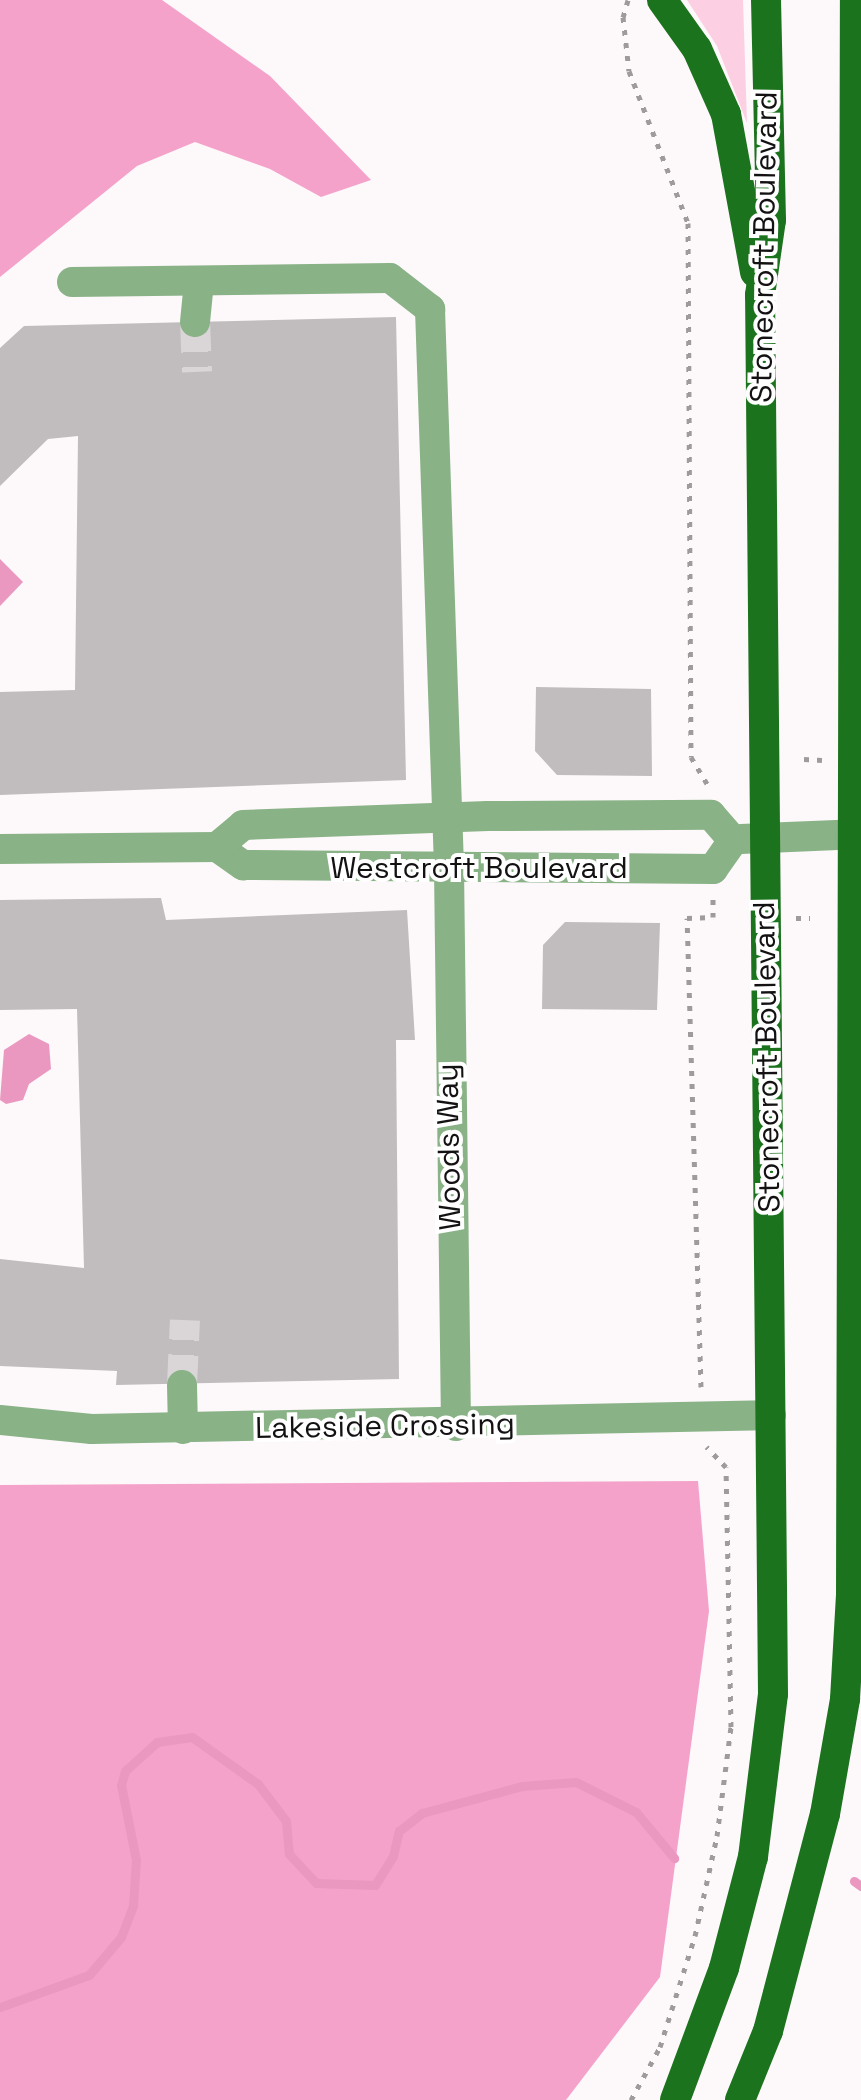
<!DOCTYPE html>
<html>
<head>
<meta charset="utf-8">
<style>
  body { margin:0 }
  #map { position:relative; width:861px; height:2100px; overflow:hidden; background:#fdf8fa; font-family:"Space Grotesk",sans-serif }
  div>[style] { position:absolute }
  .green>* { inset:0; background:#fccfe3 }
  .forest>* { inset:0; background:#f5a2ca }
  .water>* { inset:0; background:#ea98c0 }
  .stream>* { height:9px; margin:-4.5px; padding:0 4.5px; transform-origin:4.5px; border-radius:4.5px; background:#ea98c0 }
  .building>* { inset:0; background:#c1bcbe }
  .minor-tunnel>* { height:30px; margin-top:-15px; transform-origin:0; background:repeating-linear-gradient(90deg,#dad5d7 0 30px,transparent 0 45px) }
  .path>* { height:5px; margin-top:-2.5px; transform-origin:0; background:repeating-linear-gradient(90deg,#9f9b9c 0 5px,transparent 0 13px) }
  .minor>* { height:30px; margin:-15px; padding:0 15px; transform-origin:15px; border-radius:15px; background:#89b286 }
  .major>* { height:30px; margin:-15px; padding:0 15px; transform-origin:15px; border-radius:15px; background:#1c731e }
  span { translate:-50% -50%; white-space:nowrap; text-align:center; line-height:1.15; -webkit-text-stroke:8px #fff; paint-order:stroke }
  .street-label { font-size:30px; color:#131112 }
</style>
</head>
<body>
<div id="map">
  <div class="green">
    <div style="clip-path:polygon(687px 0,743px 0,747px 123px,717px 46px)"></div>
  </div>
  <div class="forest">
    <div style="clip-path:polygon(0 0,162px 0,270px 76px,371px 180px,321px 197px,270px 169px,195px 142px,137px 166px,0 277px)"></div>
    <div style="clip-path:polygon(698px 1481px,709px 1611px,660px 1977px,566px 2100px,0 2100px,0 1485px)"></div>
  </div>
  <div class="water">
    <div style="clip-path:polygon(0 559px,23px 582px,0 606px)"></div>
    <div style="clip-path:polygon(29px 1034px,49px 1044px,51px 1069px,29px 1084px,23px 1100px,6px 1104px,0 1100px,4px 1050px)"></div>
  </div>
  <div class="stream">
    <div style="left:854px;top:1881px;width:9px;rotate:36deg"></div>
    <div style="left:0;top:2007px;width:95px;rotate:-19.8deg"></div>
    <div style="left:89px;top:1975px;width:50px;rotate:-49.9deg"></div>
    <div style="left:121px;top:1937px;width:34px;rotate:-69deg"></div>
    <div style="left:133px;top:1905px;width:45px;rotate:-86.2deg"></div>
    <div style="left:136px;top:1860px;width:76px;rotate:-101.3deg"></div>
    <div style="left:121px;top:1785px;width:15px;rotate:-74deg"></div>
    <div style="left:125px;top:1771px;width:43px;rotate:-42.2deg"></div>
    <div style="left:157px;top:1742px;width:35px;rotate:-8deg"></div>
    <div style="left:192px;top:1737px;width:81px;rotate:35.5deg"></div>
    <div style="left:258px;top:1784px;width:46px;rotate:52.9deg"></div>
    <div style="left:286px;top:1821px;width:33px;rotate:85deg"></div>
    <div style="left:289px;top:1854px;width:40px;rotate:47deg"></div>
    <div style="left:316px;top:1883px;width:59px;rotate:1.9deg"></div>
    <div style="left:375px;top:1885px;width:34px;rotate:-58deg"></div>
    <div style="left:393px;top:1856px;width:26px;rotate:-77deg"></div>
    <div style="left:399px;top:1831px;width:29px;rotate:-38deg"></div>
    <div style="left:422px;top:1813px;width:104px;rotate:-15.1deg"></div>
    <div style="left:522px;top:1786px;width:54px;rotate:-4.2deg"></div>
    <div style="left:576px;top:1782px;width:67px;rotate:26.6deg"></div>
    <div style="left:636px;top:1812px;width:60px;rotate:50.4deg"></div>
  </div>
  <div class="building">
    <div style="clip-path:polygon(396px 317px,406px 780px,0 795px,0 692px,75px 690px,78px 436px,48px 439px,0 486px,0 348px,24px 326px)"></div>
    <div style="clip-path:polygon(536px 687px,651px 689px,652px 776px,557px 775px,535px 751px)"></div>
    <div style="clip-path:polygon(161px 898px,166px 920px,407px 910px,415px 1040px,396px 1040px,399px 1379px,116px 1385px,117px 1371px,0 1366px,0 1259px,84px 1268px,77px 1009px,0 1010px,0 900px)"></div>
    <div style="clip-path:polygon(565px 922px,660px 923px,657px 1010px,542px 1009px,543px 945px)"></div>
  </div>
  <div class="minor-tunnel">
    <div style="left:195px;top:322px;width:50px;rotate:87.7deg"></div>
    <div style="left:182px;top:1385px;width:65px;rotate:-87.4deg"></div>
  </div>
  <div class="path">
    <div style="left:628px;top:0;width:18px;rotate:106deg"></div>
    <div style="left:623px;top:17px;width:54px;rotate:83.7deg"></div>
    <div style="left:629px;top:71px;width:163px;rotate:68.8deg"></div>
    <div style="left:688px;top:223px;width:534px;rotate:89.68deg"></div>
    <div style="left:691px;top:757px;width:33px;rotate:59deg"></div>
    <div style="left:804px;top:759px;width:18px;rotate:3deg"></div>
    <div style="left:796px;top:918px;width:14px"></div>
    <div style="left:701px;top:1387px;width:469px;rotate:-91.7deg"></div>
    <div style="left:687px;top:918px;width:26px;rotate:-2deg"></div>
    <div style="left:713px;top:917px;width:19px;rotate:-90deg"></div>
    <div style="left:631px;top:2100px;width:60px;rotate:-61.3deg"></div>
    <div style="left:660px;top:2047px;width:116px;rotate:-72.5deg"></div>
    <div style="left:695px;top:1936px;width:102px;rotate:-77.6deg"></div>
    <div style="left:717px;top:1836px;width:110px;rotate:-82.7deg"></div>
    <div style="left:731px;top:1727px;width:260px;rotate:-91.1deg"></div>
    <div style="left:726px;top:1467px;width:28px;rotate:-134deg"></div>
  </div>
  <div class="minor">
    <div style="left:72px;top:282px;width:318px;rotate:-0.7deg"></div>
    <div style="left:390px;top:278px;width:51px;rotate:37.8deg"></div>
    <div style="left:430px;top:309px;width:559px;rotate:88.05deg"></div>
    <div style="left:449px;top:868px;width:558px;rotate:89.28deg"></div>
    <div style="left:195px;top:322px;width:40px;rotate:-84.3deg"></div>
    <div style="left:741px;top:839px;width:120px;rotate:-2.4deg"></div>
    <div style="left:217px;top:847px;width:32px;rotate:35deg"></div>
    <div style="left:243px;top:865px;width:470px;rotate:0.5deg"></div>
    <div style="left:713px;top:869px;width:35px;rotate:-55deg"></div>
    <div style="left:217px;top:847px;width:34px;rotate:-40deg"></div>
    <div style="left:243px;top:825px;width:245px;rotate:-2.1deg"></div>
    <div style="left:488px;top:816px;width:223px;rotate:-0.3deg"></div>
    <div style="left:711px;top:815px;width:33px;rotate:49deg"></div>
    <div style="left:0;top:849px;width:217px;rotate:-0.5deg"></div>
    <div style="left:182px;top:1385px;width:44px;rotate:88.7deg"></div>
    <div style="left:0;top:1420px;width:92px;rotate:5.6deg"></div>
    <div style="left:92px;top:1429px;width:679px;rotate:-1.18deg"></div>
  </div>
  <div class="major">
    <div style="left:662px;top:0;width:60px;rotate:54.5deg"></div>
    <div style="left:697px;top:49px;width:71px;rotate:66deg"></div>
    <div style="left:726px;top:114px;width:161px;rotate:79.6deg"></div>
    <div style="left:675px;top:2100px;width:141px;rotate:-69.6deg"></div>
    <div style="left:724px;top:1968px;width:115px;rotate:-75.4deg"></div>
    <div style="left:753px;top:1857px;width:164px;rotate:-83deg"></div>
    <div style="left:773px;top:1694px;width:1399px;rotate:-90.53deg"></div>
    <div style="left:760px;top:295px;width:76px;rotate:-81.7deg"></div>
    <div style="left:771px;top:220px;width:220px;rotate:-91.3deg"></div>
    <div style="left:740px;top:2100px;width:74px;rotate:-67.9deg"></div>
    <div style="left:768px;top:2031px;width:224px;rotate:-75.3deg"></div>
    <div style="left:825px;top:1814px;width:117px;rotate:-80.1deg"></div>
    <div style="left:845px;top:1699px;width:104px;rotate:-86.7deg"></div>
    <div style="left:851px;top:1595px;width:1595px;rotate:-89.86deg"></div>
  </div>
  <div class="street-label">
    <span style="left:764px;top:247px;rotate:-89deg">Stonecroft Boulevard</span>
    <span style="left:479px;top:868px">Westcroft Boulevard</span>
    <span style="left:767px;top:1057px;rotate:-91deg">Stonecroft Boulevard</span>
    <span style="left:449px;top:1147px;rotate:-91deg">Woods Way</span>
    <span style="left:385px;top:1426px;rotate:-1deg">Lakeside Crossing</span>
  </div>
</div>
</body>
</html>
